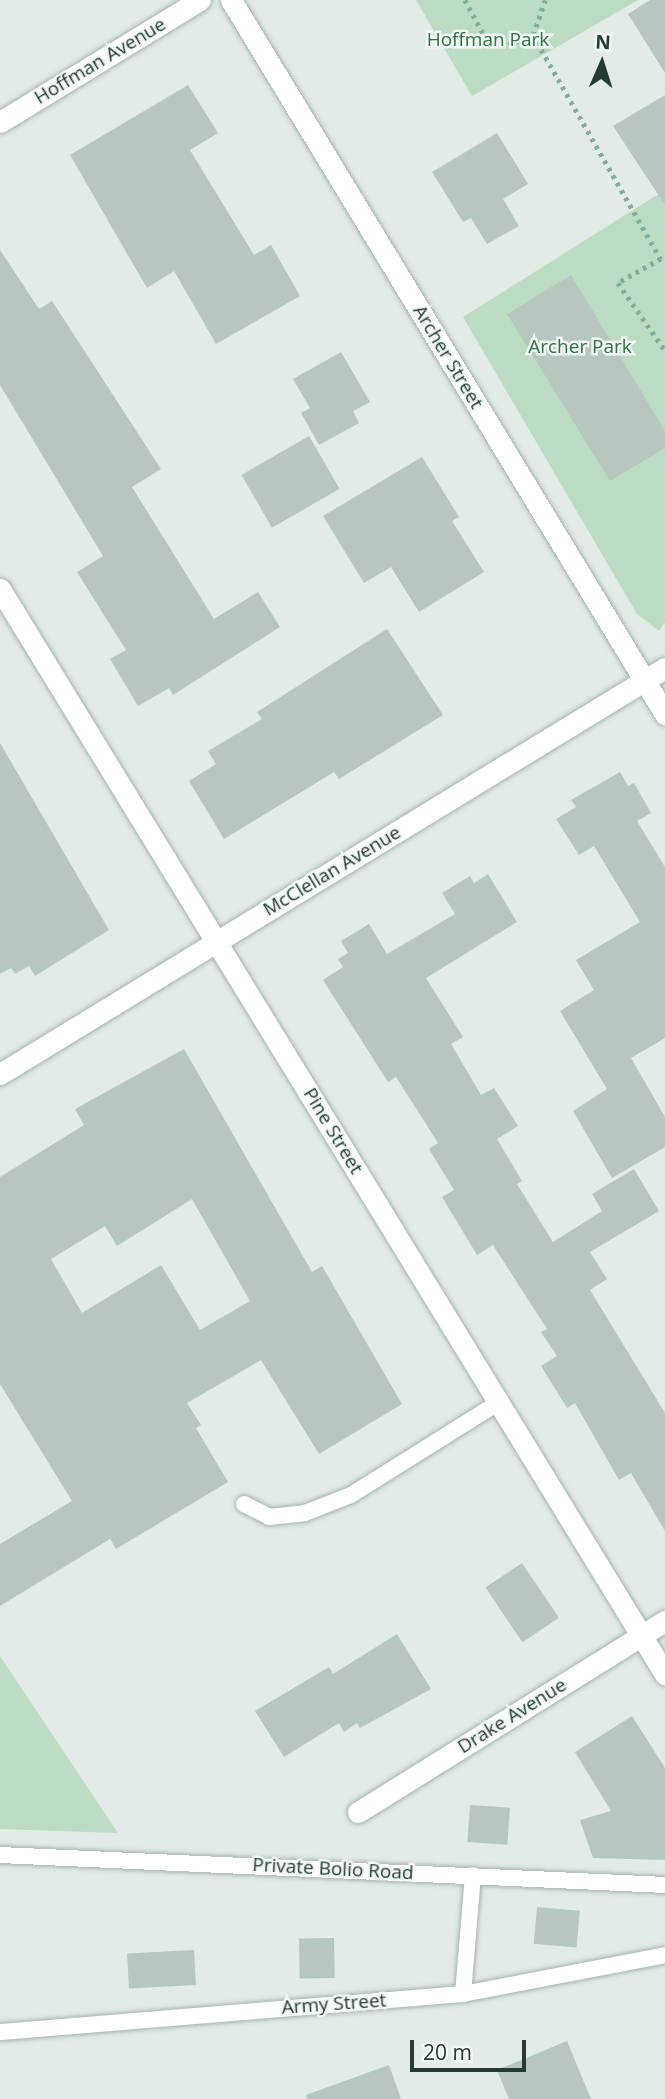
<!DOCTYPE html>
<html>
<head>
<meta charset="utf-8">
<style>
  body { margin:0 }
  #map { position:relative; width:665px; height:2099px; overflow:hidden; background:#e2ebe6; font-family:"Open Sans",sans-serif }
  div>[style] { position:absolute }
  .green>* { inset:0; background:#bbdbc2 }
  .building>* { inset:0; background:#b7c6bf; transform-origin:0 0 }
  .path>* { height:4.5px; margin-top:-2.25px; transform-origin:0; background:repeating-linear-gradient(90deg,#83ad9e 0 3.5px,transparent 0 8.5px) }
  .roads { filter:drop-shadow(0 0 2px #a5b3ad) drop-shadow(0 0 2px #a5b3ad) }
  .lane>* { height:16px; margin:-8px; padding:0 8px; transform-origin:8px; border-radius:8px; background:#fff }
  .street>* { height:21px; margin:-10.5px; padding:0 10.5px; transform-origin:10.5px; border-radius:10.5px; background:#fff }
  span { translate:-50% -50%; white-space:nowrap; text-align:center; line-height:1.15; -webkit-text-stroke:5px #f2f8f5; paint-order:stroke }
  .park-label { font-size:19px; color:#2f7044 }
  .street-label { font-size:19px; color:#233b33 }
  .north { position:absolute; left:567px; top:28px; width:70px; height:70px; -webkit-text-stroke:5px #f2f8f5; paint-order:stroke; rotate:3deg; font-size:19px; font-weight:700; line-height:28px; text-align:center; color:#233b33 }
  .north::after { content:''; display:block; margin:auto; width:24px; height:32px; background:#233b33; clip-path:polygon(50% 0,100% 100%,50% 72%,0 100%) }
  .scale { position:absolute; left:410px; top:2040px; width:116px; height:32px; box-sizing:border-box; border:4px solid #233b33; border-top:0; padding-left:9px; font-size:21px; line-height:24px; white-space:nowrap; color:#233b33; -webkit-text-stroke:5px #f2f8f5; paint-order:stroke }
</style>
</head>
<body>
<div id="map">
  <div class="green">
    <div style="clip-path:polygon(416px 0,638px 0,472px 96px)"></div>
    <div style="clip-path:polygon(665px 190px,665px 622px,659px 631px,637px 614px,463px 317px)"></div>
    <div style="clip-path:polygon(0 1656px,118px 1833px,0 1829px)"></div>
  </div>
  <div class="building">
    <div style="clip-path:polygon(650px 0,665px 0,665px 73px,628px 14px)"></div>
    <div style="clip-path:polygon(188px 85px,218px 133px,190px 150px,254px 255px,271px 245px,300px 296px,216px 344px,174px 271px,147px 288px,70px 155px)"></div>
    <div style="clip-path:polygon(665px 95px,665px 205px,613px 126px)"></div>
    <div style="clip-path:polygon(497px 133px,528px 184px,503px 199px,519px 226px,487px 244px,471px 218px,463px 222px,432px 172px)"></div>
    <div style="clip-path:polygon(0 250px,39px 309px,52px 301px,161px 469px,132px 487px,214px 619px,258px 592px,280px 627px,173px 695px,169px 688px,138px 706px,110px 659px,126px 650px,77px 572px,103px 556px,0 385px)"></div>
    <div style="clip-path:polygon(571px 275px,665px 431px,665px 448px,610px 481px,507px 314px)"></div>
    <div style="clip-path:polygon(341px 352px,370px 402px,353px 411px,359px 423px,319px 445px,301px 413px,310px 408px,293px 379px)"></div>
    <div style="left:309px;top:436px;width:61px;height:78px;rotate:60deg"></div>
    <div style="clip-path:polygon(422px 457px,459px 517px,452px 521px,484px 572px,419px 612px,391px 567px,364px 583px,323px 516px)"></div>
    <div style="clip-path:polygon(387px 629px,443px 715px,339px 779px,334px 772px,224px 839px,189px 781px,216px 764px,208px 751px,262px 719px,257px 712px)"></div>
    <div style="clip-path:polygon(0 743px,109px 930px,35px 976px,29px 966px,15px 974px,11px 968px,0 974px)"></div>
    <div style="clip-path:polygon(620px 772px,628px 786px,634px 783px,651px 813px,637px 821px,665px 867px,665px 1038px,631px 1058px,665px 1117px,665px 1147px,612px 1178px,573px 1111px,607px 1089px,560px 1011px,594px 990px,576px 960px,640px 922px,594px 846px,579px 855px,556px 819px,576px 807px,571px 800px)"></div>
    <div style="clip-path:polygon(488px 874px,517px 922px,426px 978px,463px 1037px,451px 1044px,481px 1095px,494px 1088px,518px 1126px,497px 1139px,522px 1181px,517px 1184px,553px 1242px,602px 1211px,592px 1194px,634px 1169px,659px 1211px,590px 1252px,607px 1279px,590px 1290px,665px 1413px,665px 1531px,631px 1473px,619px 1480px,575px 1403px,567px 1408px,541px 1366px,557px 1356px,541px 1332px,547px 1329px,493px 1245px,477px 1255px,442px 1197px,454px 1190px,429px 1149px,438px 1143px,396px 1077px,388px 1082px,323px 980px,343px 967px,338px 959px,348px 953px,341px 941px,369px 924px,387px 954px,455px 914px,442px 893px,470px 876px,474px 883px)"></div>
    <div style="clip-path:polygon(evenodd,184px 1049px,312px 1272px,322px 1266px,402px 1404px,319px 1454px,261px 1360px,187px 1403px,201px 1425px,196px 1428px,228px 1482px,116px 1549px,110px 1539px,0 1606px,0 1544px,72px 1501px,0 1384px,0 1177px,84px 1125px,75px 1109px,184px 1049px,192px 1199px,250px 1301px,200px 1330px,161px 1265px,82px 1313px,51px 1259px,105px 1226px,117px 1246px,192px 1199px)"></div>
    <div style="left:522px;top:1563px;width:66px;height:44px;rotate:56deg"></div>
    <div style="clip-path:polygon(397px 1634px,431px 1689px,360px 1728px,357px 1723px,344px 1732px,339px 1723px,284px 1757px,255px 1711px,329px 1667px,333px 1674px)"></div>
    <div style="clip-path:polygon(632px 1716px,665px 1768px,665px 1860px,593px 1858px,580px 1820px,611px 1811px,575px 1752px)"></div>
    <div style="left:470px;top:1805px;width:40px;height:37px;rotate:4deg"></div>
    <div style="left:537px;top:1907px;width:43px;height:37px;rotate:5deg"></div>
    <div style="left:334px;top:1938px;width:40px;height:35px;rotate:89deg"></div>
    <div style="left:194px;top:1950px;width:35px;height:67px;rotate:87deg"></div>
    <div style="clip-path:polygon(567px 2041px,591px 2099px,509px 2099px,497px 2070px)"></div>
    <div style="clip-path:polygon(389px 2065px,401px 2099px,307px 2099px,306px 2095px)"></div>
  </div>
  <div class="path">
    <div style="left:465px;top:0;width:42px;rotate:61.6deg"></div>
    <div style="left:485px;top:37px;width:24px;rotate:19deg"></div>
    <div style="left:508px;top:45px;width:27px;rotate:-22deg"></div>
    <div style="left:533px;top:35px;width:37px;rotate:-71deg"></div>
    <div style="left:533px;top:35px;width:258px;rotate:60.3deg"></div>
    <div style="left:661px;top:259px;width:49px;rotate:150.8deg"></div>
    <div style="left:618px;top:283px;width:82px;rotate:55deg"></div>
  </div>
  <div class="roads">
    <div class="lane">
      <div style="left:244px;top:1504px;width:28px;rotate:27deg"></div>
      <div style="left:269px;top:1517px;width:36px;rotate:-6deg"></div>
      <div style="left:305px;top:1513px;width:49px;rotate:-21.4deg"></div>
      <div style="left:351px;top:1495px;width:175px;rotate:-32.1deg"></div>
      <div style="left:0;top:1855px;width:666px;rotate:2.58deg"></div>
      <div style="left:463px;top:1994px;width:119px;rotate:-85.2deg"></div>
      <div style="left:0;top:2032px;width:465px;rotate:-4.7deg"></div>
      <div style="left:463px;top:1994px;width:206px;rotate:-10.9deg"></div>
    </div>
    <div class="street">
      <div style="left:231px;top:0;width:836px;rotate:58.71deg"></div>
      <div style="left:0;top:122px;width:234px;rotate:-31.4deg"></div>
      <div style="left:0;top:589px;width:1273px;rotate:58.5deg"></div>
      <div style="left:0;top:1074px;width:779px;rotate:-31.41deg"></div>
      <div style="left:358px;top:1812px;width:362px;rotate:-31.9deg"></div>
    </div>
  </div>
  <div class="park-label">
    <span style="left:488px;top:40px">Hoffman Park</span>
    <span style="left:580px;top:347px">Archer Park</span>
  </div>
  <div class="street-label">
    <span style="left:100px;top:61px;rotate:-31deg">Hoffman Avenue</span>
    <span style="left:448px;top:357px;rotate:59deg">Archer Street</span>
    <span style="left:332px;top:871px;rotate:-31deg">McClellan Avenue</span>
    <span style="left:333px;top:1131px;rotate:59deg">Pine Street</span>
    <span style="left:512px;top:1716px;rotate:-32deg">Drake Avenue</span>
    <span style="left:333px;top:1869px;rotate:3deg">Private Bolio Road</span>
    <span style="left:334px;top:2004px;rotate:-4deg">Army Street</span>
  </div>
  <div class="north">N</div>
  <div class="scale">20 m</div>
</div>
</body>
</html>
